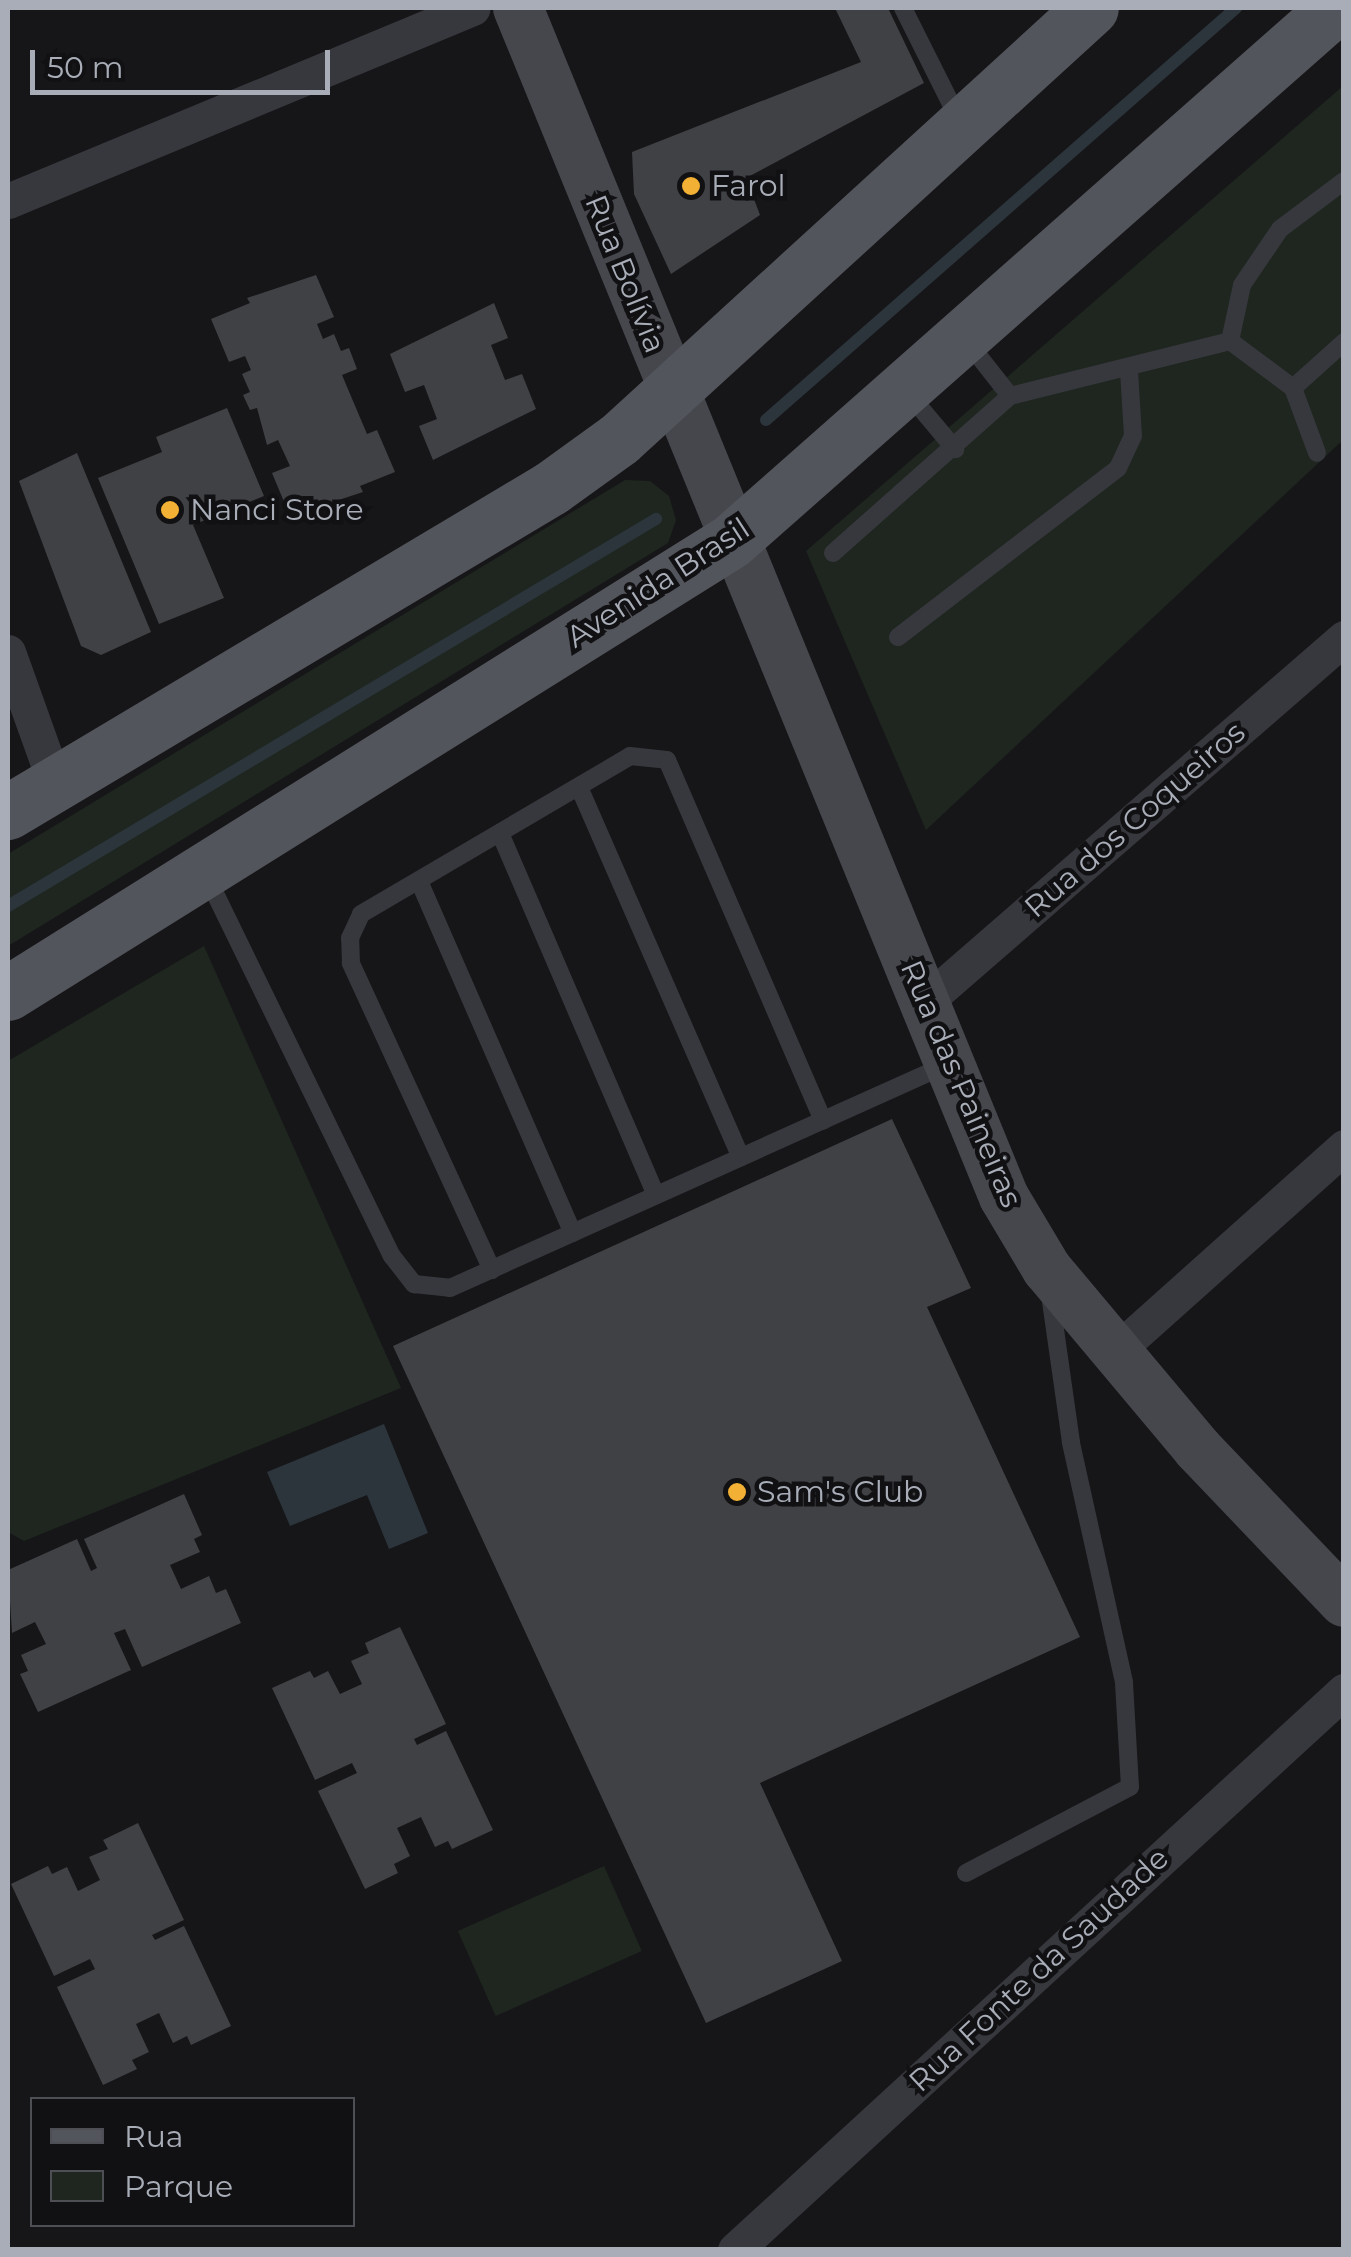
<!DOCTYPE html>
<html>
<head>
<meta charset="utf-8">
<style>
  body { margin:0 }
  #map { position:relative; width:1351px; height:2257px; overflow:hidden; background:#161618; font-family:Montserrat,sans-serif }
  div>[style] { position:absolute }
  .green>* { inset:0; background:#1e261f; transform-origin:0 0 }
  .water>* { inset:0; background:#2c353c }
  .stream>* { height:12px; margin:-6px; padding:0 6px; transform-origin:6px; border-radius:6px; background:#2c353c }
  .building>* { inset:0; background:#404145 }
  .service>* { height:18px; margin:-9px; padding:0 9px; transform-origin:9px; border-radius:9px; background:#37383d }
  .minor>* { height:35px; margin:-17.5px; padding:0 17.5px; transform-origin:17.5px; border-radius:17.5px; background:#37383d }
  .secondary>* { height:50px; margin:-25px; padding:0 25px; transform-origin:25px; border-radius:25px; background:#45474d }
  .primary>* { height:55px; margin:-27.5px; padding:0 27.5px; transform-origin:27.5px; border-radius:27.5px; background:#53555c }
  .dots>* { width:28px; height:28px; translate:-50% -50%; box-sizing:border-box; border:5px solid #111113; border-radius:50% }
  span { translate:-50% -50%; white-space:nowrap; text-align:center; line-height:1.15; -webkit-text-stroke:9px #111113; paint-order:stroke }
  .poi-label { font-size:30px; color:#a8adb8 }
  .left { translate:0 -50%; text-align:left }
  .street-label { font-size:30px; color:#a8adb8 }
  .frame { position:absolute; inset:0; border:10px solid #a8adb8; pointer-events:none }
  .legend { position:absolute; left:30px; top:2097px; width:325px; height:130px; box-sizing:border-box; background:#111113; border:2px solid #4d4f55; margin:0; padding:12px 18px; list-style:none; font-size:30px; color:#a8adb8 }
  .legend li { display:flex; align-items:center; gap:20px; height:50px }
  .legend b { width:50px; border:2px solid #4d4f55 }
  .scale { position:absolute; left:30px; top:50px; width:300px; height:45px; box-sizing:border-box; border:5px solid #a8adb8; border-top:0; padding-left:12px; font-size:30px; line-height:35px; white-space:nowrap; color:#a8adb8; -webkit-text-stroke:8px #111113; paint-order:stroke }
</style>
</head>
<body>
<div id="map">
  <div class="green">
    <div style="clip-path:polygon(1343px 86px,1343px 440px,926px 830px,806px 551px)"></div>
    <div style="clip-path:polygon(625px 480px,650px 481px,669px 496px,676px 520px,668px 543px,8px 946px,8px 854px)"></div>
    <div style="clip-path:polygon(204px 946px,401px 1388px,24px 1541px,8px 1532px,8px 1061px)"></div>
    <div style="left:604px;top:1866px;width:93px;height:160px;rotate:66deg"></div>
  </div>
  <div class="water">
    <div style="clip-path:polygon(384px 1424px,428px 1533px,389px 1549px,367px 1495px,290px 1526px,267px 1472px)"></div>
  </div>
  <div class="stream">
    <div style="left:766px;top:420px;width:625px;rotate:-41.24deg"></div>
    <div style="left:8px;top:906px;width:755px;rotate:-30.85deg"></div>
  </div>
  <div class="building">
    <div style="clip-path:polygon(835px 8px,888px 8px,924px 83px,746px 178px,760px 215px,671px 274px,634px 194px,632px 152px,861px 62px)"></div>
    <div style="clip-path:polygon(316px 275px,334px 317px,317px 324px,323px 339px,334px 334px,341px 351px,349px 348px,357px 369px,342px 375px,367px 434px,377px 430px,395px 472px,360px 486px,363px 492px,290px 516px,272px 473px,290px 466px,278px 440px,267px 445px,257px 408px,250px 410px,243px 395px,250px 392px,242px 374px,251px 370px,245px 356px,229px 362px,211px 319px,250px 303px,247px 298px)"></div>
    <div style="clip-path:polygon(494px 303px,508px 338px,491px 345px,505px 380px,522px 374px,536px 409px,433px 460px,419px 426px,437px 419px,424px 385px,405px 392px,390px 354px)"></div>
    <div style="clip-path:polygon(227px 408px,264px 496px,193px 525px,224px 598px,159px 624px,98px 478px,162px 452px,156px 437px)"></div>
    <div style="clip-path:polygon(77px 453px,151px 632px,101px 655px,81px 646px,19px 481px)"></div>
    <div style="clip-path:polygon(892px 1119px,971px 1288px,927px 1307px,1080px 1637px,760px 1783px,842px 1961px,706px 2023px,393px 1346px)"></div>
    <div style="clip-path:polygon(184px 1494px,202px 1535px,194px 1539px,200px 1552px,170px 1565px,181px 1589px,209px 1576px,216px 1593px,226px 1589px,241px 1623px,142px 1667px,125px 1629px,114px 1633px,131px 1670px,38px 1712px,20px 1674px,28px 1671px,21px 1655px,46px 1644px,35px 1622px,12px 1633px,8px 1570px,77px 1539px,91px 1571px,97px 1568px,84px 1539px)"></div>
    <div style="clip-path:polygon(400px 1627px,446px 1724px,414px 1739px,417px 1745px,446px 1731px,493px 1830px,452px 1849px,448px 1841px,435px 1847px,421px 1817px,397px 1828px,410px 1856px,394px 1864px,398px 1873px,365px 1889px,318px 1791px,357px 1773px,352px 1763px,315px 1780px,272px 1688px,310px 1671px,314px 1678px,328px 1671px,340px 1694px,362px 1684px,351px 1661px,369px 1653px,365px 1643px)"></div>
    <div style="clip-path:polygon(138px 1823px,184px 1920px,152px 1935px,155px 1940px,184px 1926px,231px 2026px,191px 2045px,187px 2036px,173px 2043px,159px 2013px,136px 2024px,149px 2052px,132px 2060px,137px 2069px,103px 2085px,57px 1987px,95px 1969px,90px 1959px,54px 1976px,11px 1884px,48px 1866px,52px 1874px,67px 1867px,78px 1891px,100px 1880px,89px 1857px,108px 1849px,103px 1840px)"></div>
  </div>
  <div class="service">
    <div style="left:903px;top:8px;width:125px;rotate:63.4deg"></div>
    <div style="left:966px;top:340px;width:71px;rotate:51.8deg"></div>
    <div style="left:1010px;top:396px;width:227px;rotate:-14deg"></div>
    <div style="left:1230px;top:341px;width:57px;rotate:-77.9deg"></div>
    <div style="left:1242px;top:285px;width:68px;rotate:-55.8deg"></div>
    <div style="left:1280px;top:229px;width:80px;rotate:-36.9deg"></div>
    <div style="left:1230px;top:341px;width:79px;rotate:36.7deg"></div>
    <div style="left:1293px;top:388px;width:69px;rotate:-42deg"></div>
    <div style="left:1293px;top:388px;width:69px;rotate:69.7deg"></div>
    <div style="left:907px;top:392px;width:75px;rotate:49.9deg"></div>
    <div style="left:833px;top:553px;width:237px;rotate:-41.6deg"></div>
    <div style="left:898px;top:637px;width:277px;rotate:-37.5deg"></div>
    <div style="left:1118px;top:468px;width:35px;rotate:-65deg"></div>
    <div style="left:1133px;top:436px;width:65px;rotate:-93.5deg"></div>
    <div style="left:579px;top:787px;width:404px;rotate:66.4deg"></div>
    <div style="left:500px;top:833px;width:394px;rotate:66.7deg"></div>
    <div style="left:206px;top:875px;width:424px;rotate:64deg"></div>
    <div style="left:392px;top:1256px;width:36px;rotate:52deg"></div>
    <div style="left:414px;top:1284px;width:36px;rotate:6deg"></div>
    <div style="left:450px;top:1288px;width:544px;rotate:-24.21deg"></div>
    <div style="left:419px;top:881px;width:384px;rotate:66.4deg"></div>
    <div style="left:492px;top:1270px;width:338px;rotate:-114.7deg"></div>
    <div style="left:351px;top:963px;width:25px;rotate:-92deg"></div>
    <div style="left:350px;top:938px;width:26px;rotate:-65deg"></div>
    <div style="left:361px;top:914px;width:312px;rotate:-30.4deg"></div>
    <div style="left:630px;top:756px;width:37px;rotate:6deg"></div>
    <div style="left:667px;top:760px;width:393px;rotate:66.6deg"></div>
    <div style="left:966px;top:1873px;width:185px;rotate:-27.7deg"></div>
    <div style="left:1130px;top:1787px;width:105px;rotate:-93.3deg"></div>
    <div style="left:1124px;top:1682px;width:246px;rotate:-102.5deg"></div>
    <div style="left:1071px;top:1442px;width:149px;rotate:-98.1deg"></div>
  </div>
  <div class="minor">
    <div style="left:8px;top:201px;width:503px;rotate:-22.54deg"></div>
    <div style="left:8px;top:652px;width:139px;rotate:70.3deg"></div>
    <div style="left:926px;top:1001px;width:554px;rotate:-40.97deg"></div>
    <div style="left:1116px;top:1351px;width:306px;rotate:-41.8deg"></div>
    <div style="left:735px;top:2250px;width:827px;rotate:-42.55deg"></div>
  </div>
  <div class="secondary">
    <div style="left:518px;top:8px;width:1284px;rotate:67.77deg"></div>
    <div style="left:1004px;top:1197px;width:84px;rotate:59.2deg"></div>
    <div style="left:1047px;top:1269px;width:234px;rotate:50deg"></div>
    <div style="left:1197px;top:1448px;width:213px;rotate:46.3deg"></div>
  </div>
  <div class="primary">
    <div style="left:8px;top:812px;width:632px;rotate:-30.82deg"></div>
    <div style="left:551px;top:488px;width:84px;rotate:-35.8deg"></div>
    <div style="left:619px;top:439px;width:639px;rotate:-42.4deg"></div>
    <div style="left:8px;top:993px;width:853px;rotate:-32.01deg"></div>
    <div style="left:731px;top:541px;width:806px;rotate:-41.43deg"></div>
  </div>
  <div class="dots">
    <div style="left:691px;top:186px;background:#f2b134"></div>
    <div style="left:170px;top:510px;background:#f2b134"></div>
    <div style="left:737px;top:1492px;background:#f2b134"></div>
  </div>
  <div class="poi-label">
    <span class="left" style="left:711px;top:186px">Farol</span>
    <span class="left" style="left:190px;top:510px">Nanci Store</span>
    <span class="left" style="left:757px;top:1492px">Sam's Club</span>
  </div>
  <div class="street-label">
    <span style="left:625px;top:274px;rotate:68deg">Rua Bolívia</span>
    <span style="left:658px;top:583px;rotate:-33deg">Avenida Brasil</span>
    <span style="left:1135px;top:820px;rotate:-41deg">Rua dos Coqueiros</span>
    <span style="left:961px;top:1084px;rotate:67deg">Rua das Paineiras</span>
    <span style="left:1039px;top:1970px;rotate:-43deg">Rua Fonte da Saudade</span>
  </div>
  <div class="frame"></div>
  <ul class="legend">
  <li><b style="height:12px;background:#53555c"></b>Rua</li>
  <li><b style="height:28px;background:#1e261f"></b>Parque</li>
  </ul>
  <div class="scale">50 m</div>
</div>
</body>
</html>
